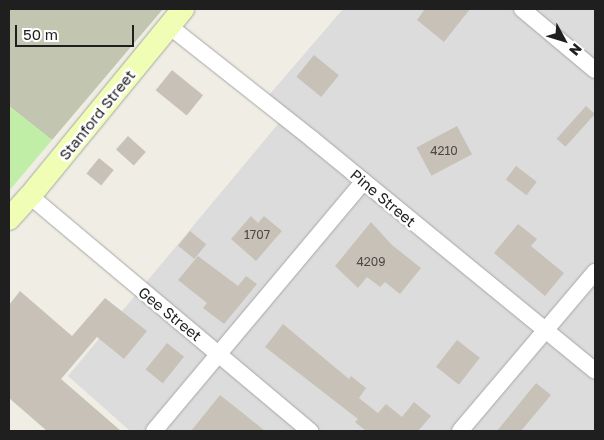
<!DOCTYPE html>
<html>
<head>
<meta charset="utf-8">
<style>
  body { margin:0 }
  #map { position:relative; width:604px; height:440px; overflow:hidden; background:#f0eee4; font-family:"Golos Text",sans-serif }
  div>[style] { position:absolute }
  .residential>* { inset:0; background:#dddcdc }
  .construction>* { inset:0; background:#c2c5af }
  .grass>* { inset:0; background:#c0eea7 }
  .building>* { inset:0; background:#c8c1b7; transform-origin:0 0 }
  .roads { filter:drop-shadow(0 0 1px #a6a6a6) drop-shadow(0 0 1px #a6a6a6) }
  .street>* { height:16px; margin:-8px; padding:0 8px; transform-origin:8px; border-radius:8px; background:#fff }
  .secondary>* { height:22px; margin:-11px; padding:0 11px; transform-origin:11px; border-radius:11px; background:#f0feb5 }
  span { translate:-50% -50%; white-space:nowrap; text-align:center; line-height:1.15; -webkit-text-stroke:5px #fff; paint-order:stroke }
  .number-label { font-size:12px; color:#494845 }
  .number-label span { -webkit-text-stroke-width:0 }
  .street-label { font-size:15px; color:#1f1f1f }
  .frame { position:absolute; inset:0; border:10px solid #1f1f1f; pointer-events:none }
  .north { position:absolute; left:539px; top:15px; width:50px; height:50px; -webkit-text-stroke:4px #fff; paint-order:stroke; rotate:129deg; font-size:14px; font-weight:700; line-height:20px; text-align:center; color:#1f1f1f }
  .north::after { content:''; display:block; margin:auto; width:18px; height:22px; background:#1f1f1f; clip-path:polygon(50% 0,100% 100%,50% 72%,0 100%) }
  .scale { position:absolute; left:15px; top:25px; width:119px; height:22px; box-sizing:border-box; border:2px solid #1f1f1f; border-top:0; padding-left:6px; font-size:15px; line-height:18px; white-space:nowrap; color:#1f1f1f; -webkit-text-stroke:4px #fff; paint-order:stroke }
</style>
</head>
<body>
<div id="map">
  <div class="residential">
    <div style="clip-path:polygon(343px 9px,595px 9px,595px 431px,130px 431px,68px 376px,288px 112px,269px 95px)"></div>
  </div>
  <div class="construction">
    <div style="clip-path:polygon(9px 9px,163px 9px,52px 140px,9px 106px)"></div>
  </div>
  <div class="grass">
    <div style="clip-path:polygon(9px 106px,52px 140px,9px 191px)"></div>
  </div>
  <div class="building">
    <div style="clip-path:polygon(425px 9px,470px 9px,444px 42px,417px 20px)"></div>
    <div style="left:314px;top:55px;width:32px;height:28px;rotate:39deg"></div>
    <div style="left:172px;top:70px;width:40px;height:26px;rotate:39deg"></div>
    <div style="left:586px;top:106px;width:12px;height:44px;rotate:42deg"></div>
    <div style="left:457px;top:126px;width:32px;height:46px;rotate:62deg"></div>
    <div style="left:128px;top:136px;width:24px;height:18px;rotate:42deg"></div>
    <div style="left:99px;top:158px;width:19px;height:20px;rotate:39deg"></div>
    <div style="left:516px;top:166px;width:26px;height:17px;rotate:37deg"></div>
    <div style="clip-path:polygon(251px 216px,258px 223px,264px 216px,282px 231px,256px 261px,231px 239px)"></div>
    <div style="clip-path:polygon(371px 222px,392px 245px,421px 268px,400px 294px,385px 282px,380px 287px,367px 277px,358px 288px,335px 266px)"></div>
    <div style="clip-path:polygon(518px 224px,537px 239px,531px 246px,564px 273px,545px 296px,494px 253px)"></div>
    <div style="left:190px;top:231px;width:21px;height:19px;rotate:39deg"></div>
    <div style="clip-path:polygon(198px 256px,238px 286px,246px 276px,257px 284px,224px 324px,203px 308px,207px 303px,178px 280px)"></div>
    <div style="clip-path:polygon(20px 291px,72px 336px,105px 298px,147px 331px,124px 359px,97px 337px,61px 379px,121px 431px,47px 431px,9px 398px,9px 305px)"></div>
    <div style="clip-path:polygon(283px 324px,349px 379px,351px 376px,366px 388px,359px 398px,378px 413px,386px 404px,402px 417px,414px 402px,431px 416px,418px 431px,366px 431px,355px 422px,358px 419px,265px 347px)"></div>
    <div style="left:457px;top:340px;width:29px;height:34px;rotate:38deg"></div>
    <div style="left:167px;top:343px;width:22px;height:34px;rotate:39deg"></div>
    <div style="clip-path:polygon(536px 383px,551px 395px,521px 431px,497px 431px)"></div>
    <div style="clip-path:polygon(220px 395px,239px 410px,265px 431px,191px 431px)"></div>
  </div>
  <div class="roads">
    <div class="street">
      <div style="left:522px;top:9px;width:95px;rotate:39.9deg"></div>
      <div style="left:169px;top:26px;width:182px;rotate:38.3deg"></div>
      <div style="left:312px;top:139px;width:366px;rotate:39.3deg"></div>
      <div style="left:30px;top:196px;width:366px;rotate:40deg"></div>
      <div style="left:154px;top:431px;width:325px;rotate:-50deg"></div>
      <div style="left:460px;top:431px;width:209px;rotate:-49.7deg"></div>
    </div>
    <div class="secondary">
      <div style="left:9px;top:219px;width:31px;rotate:-48deg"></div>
      <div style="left:30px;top:196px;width:242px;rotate:-50.7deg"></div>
    </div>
  </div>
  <div class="number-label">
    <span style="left:444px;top:151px">4210</span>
    <span style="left:257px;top:235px">1707</span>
    <span style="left:371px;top:262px">4209</span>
  </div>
  <div class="street-label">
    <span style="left:97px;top:115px;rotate:-51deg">Stanford Street</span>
    <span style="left:383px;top:198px;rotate:40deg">Pine Street</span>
    <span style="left:170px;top:314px;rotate:39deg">Gee Street</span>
  </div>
  <div class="frame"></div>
  <div class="north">N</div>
  <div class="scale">50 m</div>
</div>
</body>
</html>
